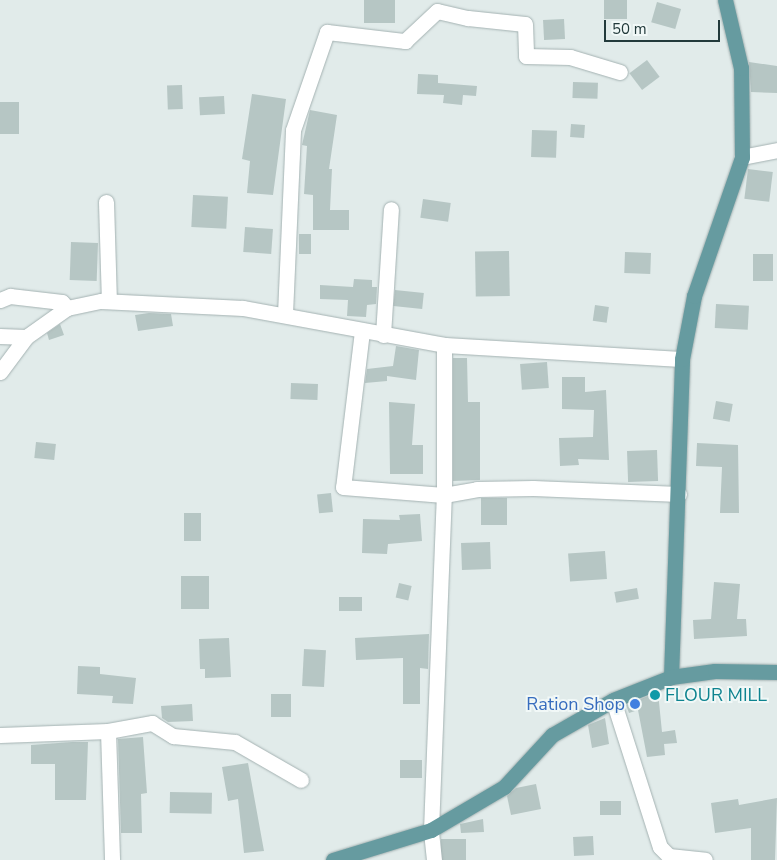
<!DOCTYPE html>
<html>
<head>
<meta charset="utf-8">
<style>
  body { margin:0 }
  #map { position:relative; width:777px; height:860px; overflow:hidden; background:#e1ebea; font-family:"Nunito Sans",sans-serif }
  div>[style] { position:absolute }
  .building>* { inset:0; background:#b6c6c4; transform-origin:0 0 }
  .roads { filter:drop-shadow(0 0 1px #a4b2b2) drop-shadow(0 0 1px #a4b2b2) }
  .minor>* { height:15px; margin:-7.5px; padding:0 7.5px; transform-origin:7.5px; border-radius:7.5px; background:#fff }
  .major>* { height:15px; margin:-7.5px; padding:0 7.5px; transform-origin:7.5px; border-radius:7.5px; background:#669ba0 }
  .dots>* { width:14px; height:14px; translate:-50% -50%; box-sizing:border-box; border:2px solid #f1f8f7; border-radius:50% }
  span { translate:-50% -50%; white-space:nowrap; text-align:center; line-height:1.15; -webkit-text-stroke:4px #f1f8f7; paint-order:stroke }
  .culture-label { font-size:18px; color:#0d838f }
  .left { translate:0 -50%; text-align:left }
  .shop-label { font-size:18px; color:#366cbe }
  .right { translate:-100% -50%; text-align:right }
  .scale { position:absolute; left:604px; top:20px; width:116px; height:22px; box-sizing:border-box; border:2px solid #223a3b; border-top:0; padding-left:6px; font-size:15px; line-height:18px; white-space:nowrap; color:#223a3b; -webkit-text-stroke:4px #f1f8f7; paint-order:stroke }
</style>
</head>
<body>
<div id="map">
  <div class="building">
    <div style="left:364px;top:0;width:31px;height:23px"></div>
    <div style="left:604px;top:0;width:23px;height:19px"></div>
    <div style="left:657px;top:2px;width:25px;height:21px;rotate:16deg"></div>
    <div style="left:564px;top:19px;width:20px;height:21px;rotate:87deg"></div>
    <div style="left:647px;top:60px;width:21px;height:22px;rotate:53deg"></div>
    <div style="clip-path:polygon(749px 62px,777px 66px,777px 93px,751px 92px)"></div>
    <div style="clip-path:polygon(418px 74px,438px 75px,438px 83px,477px 86px,476px 96px,463px 95px,462px 105px,443px 103px,444px 95px,417px 94px)"></div>
    <div style="left:573px;top:82px;width:25px;height:16px;rotate:2deg"></div>
    <div style="left:182px;top:85px;width:24px;height:15px;rotate:88deg"></div>
    <div style="clip-path:polygon(252px 94px,286px 99px,273px 195px,247px 193px,250px 161px,242px 159px)"></div>
    <div style="left:224px;top:96px;width:18px;height:25px;rotate:87deg"></div>
    <div style="left:0;top:102px;width:19px;height:32px"></div>
    <div style="clip-path:polygon(310px 110px,337px 115px,329px 169px,332px 169px,330px 210px,349px 210px,349px 230px,313px 230px,313px 195px,304px 194px,307px 146px,302px 145px)"></div>
    <div style="left:571px;top:124px;width:14px;height:13px;rotate:4deg"></div>
    <div style="left:532px;top:130px;width:25px;height:27px;rotate:2deg"></div>
    <div style="left:748px;top:169px;width:25px;height:30px;rotate:7deg"></div>
    <div style="left:193px;top:195px;width:35px;height:32px;rotate:3deg"></div>
    <div style="left:423px;top:199px;width:28px;height:19px;rotate:8deg"></div>
    <div style="left:245px;top:227px;width:28px;height:25px;rotate:4deg"></div>
    <div style="left:299px;top:234px;width:12px;height:20px"></div>
    <div style="left:71px;top:242px;width:27px;height:38px;rotate:2deg"></div>
    <div style="left:509px;top:251px;width:45px;height:34px;rotate:89deg"></div>
    <div style="left:625px;top:252px;width:26px;height:21px;rotate:2deg"></div>
    <div style="left:753px;top:254px;width:20px;height:27px"></div>
    <div style="clip-path:polygon(354px 279px,372px 280px,372px 287px,377px 287px,376px 304px,367px 305px,366px 317px,347px 316px,348px 300px,320px 299px,320px 285px,353px 287px)"></div>
    <div style="left:395px;top:290px;width:29px;height:16px;rotate:6deg"></div>
    <div style="left:716px;top:304px;width:33px;height:24px;rotate:3deg"></div>
    <div style="left:595px;top:305px;width:14px;height:16px;rotate:8deg"></div>
    <div style="clip-path:polygon(149px 313px,171px 314px,173px 326px,138px 331px,135px 315px)"></div>
    <div style="clip-path:polygon(60px 324px,64px 335px,49px 340px,47px 333px)"></div>
    <div style="clip-path:polygon(396px 346px,419px 350px,416px 380px,387px 376px,387px 381px,365px 383px,367px 369px,393px 366px)"></div>
    <div style="clip-path:polygon(453px 358px,467px 358px,468px 402px,480px 402px,480px 480px,453px 481px)"></div>
    <div style="left:547px;top:362px;width:26px;height:27px;rotate:86deg"></div>
    <div style="clip-path:polygon(562px 377px,585px 377px,585px 392px,606px 390px,609px 460px,578px 459px,579px 465px,560px 466px,559px 438px,593px 437px,594px 410px,562px 409px)"></div>
    <div style="left:291px;top:383px;width:27px;height:16px;rotate:2deg"></div>
    <div style="left:716px;top:401px;width:17px;height:18px;rotate:10deg"></div>
    <div style="clip-path:polygon(389px 402px,415px 404px,412px 445px,423px 445px,423px 474px,390px 474px)"></div>
    <div style="left:36px;top:442px;width:20px;height:16px;rotate:6deg"></div>
    <div style="clip-path:polygon(697px 443px,738px 445px,739px 513px,720px 513px,722px 467px,696px 466px)"></div>
    <div style="left:657px;top:450px;width:31px;height:30px;rotate:88deg"></div>
    <div style="left:331px;top:493px;width:19px;height:14px;rotate:84deg"></div>
    <div style="left:481px;top:498px;width:26px;height:27px"></div>
    <div style="left:201px;top:513px;width:28px;height:17px;rotate:90deg"></div>
    <div style="clip-path:polygon(420px 514px,422px 541px,388px 544px,387px 554px,362px 553px,363px 519px,400px 520px,399px 515px)"></div>
    <div style="left:490px;top:542px;width:27px;height:29px;rotate:88deg"></div>
    <div style="left:605px;top:551px;width:28px;height:37px;rotate:86deg"></div>
    <div style="left:181px;top:576px;width:28px;height:33px"></div>
    <div style="clip-path:polygon(714px 582px,740px 584px,737px 619px,746px 619px,747px 636px,694px 639px,693px 620px,711px 619px)"></div>
    <div style="left:399px;top:583px;width:13px;height:15px;rotate:13deg"></div>
    <div style="left:637px;top:588px;width:11px;height:23px;rotate:80deg"></div>
    <div style="left:339px;top:597px;width:23px;height:14px"></div>
    <div style="clip-path:polygon(429px 634px,428px 669px,420px 668px,420px 704px,403px 704px,403px 658px,356px 660px,355px 638px)"></div>
    <div style="clip-path:polygon(229px 638px,231px 677px,205px 678px,205px 669px,200px 669px,199px 639px)"></div>
    <div style="left:304px;top:649px;width:22px;height:37px;rotate:3deg"></div>
    <div style="clip-path:polygon(78px 666px,100px 667px,100px 674px,136px 678px,133px 704px,112px 703px,113px 696px,77px 694px)"></div>
    <div style="clip-path:polygon(658px 692px,662px 732px,675px 730px,677px 743px,664px 744px,665px 755px,647px 757px,638px 710px,629px 713px,626px 705px)"></div>
    <div style="left:271px;top:694px;width:20px;height:23px"></div>
    <div style="clip-path:polygon(192px 704px,193px 721px,168px 722px,162px 718px,161px 706px)"></div>
    <div style="clip-path:polygon(605px 718px,609px 744px,592px 748px,588px 725px)"></div>
    <div style="clip-path:polygon(143px 737px,147px 793px,141px 794px,142px 833px,121px 833px,118px 739px)"></div>
    <div style="clip-path:polygon(72px 742px,88px 742px,86px 800px,55px 800px,55px 764px,31px 764px,31px 745px)"></div>
    <div style="left:400px;top:760px;width:22px;height:18px"></div>
    <div style="clip-path:polygon(248px 763px,264px 851px,244px 853px,238px 799px,228px 801px,222px 767px)"></div>
    <div style="clip-path:polygon(536px 784px,541px 809px,511px 815px,507px 796px,516px 788px)"></div>
    <div style="left:170px;top:792px;width:42px;height:21px;rotate:1deg"></div>
    <div style="clip-path:polygon(777px 798px,775px 860px,751px 860px,751px 828px,715px 833px,711px 803px,738px 799px,739px 805px)"></div>
    <div style="left:621px;top:801px;width:14px;height:21px;rotate:90deg"></div>
    <div style="clip-path:polygon(483px 819px,484px 832px,461px 833px,460px 824px)"></div>
    <div style="left:593px;top:836px;width:19px;height:20px;rotate:87deg"></div>
    <div style="left:466px;top:839px;width:21px;height:25px;rotate:90deg"></div>
  </div>
  <div class="roads">
    <div class="minor">
      <div style="left:742px;top:157px;width:36px;rotate:-11deg"></div>
      <div style="left:106px;top:202px;width:99px;rotate:88.3deg"></div>
      <div style="left:0;top:300px;width:11px;rotate:-22deg"></div>
      <div style="left:10px;top:296px;width:52px;rotate:6.6deg"></div>
      <div style="left:62px;top:302px;width:8px;rotate:50deg"></div>
      <div style="left:285px;top:314px;width:184px;rotate:-87.5deg"></div>
      <div style="left:293px;top:130px;width:104px;rotate:-70.9deg"></div>
      <div style="left:327px;top:32px;width:79px;rotate:6.6deg"></div>
      <div style="left:405px;top:41px;width:44px;rotate:-43.2deg"></div>
      <div style="left:437px;top:11px;width:32px;rotate:13deg"></div>
      <div style="left:468px;top:18px;width:57px;rotate:6deg"></div>
      <div style="left:525px;top:24px;width:32px;rotate:88deg"></div>
      <div style="left:526px;top:56px;width:44px;rotate:1.3deg"></div>
      <div style="left:570px;top:57px;width:52px;rotate:16.7deg"></div>
      <div style="left:362px;top:331px;width:157px;rotate:96.9deg"></div>
      <div style="left:343px;top:487px;width:101px;rotate:4.5deg"></div>
      <div style="left:444px;top:495px;width:34px;rotate:-10deg"></div>
      <div style="left:477px;top:489px;width:56px;rotate:-1deg"></div>
      <div style="left:533px;top:488px;width:146px;rotate:2.4deg"></div>
      <div style="left:383px;top:335px;width:126px;rotate:-86.4deg"></div>
      <div style="left:0;top:336px;width:26px;rotate:2deg"></div>
      <div style="left:0;top:372px;width:44px;rotate:-53.4deg"></div>
      <div style="left:26px;top:337px;width:50px;rotate:-35.3deg"></div>
      <div style="left:67px;top:308px;width:35px;rotate:-12deg"></div>
      <div style="left:101px;top:301px;width:142px;rotate:2.8deg"></div>
      <div style="left:243px;top:308px;width:204px;rotate:10.4deg"></div>
      <div style="left:444px;top:345px;width:238px;rotate:3.4deg"></div>
      <div style="left:613px;top:700px;width:154px;rotate:72.3deg"></div>
      <div style="left:660px;top:847px;width:13px;rotate:45deg"></div>
      <div style="left:669px;top:856px;width:36px;rotate:6deg"></div>
      <div style="left:108px;top:731px;width:129px;rotate:88.2deg"></div>
      <div style="left:0;top:735px;width:108px;rotate:-2.1deg"></div>
      <div style="left:108px;top:731px;width:45px;rotate:-10.3deg"></div>
      <div style="left:152px;top:723px;width:25px;rotate:32deg"></div>
      <div style="left:173px;top:736px;width:62px;rotate:5.5deg"></div>
      <div style="left:235px;top:742px;width:76px;rotate:29.9deg"></div>
      <div style="left:434px;top:860px;width:30px;rotate:-96deg"></div>
      <div style="left:431px;top:830px;width:335px;rotate:-87.8deg"></div>
      <div style="left:444px;top:495px;width:150px;rotate:-90deg"></div>
    </div>
    <div class="major">
      <div style="left:671px;top:677px;width:318px;rotate:-88deg"></div>
      <div style="left:682px;top:359px;width:64px;rotate:-79.2deg"></div>
      <div style="left:694px;top:296px;width:147px;rotate:-70.9deg"></div>
      <div style="left:742px;top:157px;width:89px;rotate:-90.6deg"></div>
      <div style="left:741px;top:68px;width:70px;rotate:-103.2deg"></div>
      <div style="left:333px;top:860px;width:102px;rotate:-17deg"></div>
      <div style="left:431px;top:830px;width:85px;rotate:-30.5deg"></div>
      <div style="left:504px;top:787px;width:71px;rotate:-47.3deg"></div>
      <div style="left:552px;top:735px;width:70px;rotate:-29.8deg"></div>
      <div style="left:613px;top:700px;width:62px;rotate:-21.6deg"></div>
      <div style="left:671px;top:677px;width:44px;rotate:-7.8deg"></div>
      <div style="left:715px;top:671px;width:62px;rotate:0.9deg"></div>
    </div>
  </div>
  <div class="dots">
    <div style="left:655px;top:695px;background:#0f9aa8"></div>
    <div style="left:635px;top:704px;background:#3f7fe0"></div>
  </div>
  <div class="culture-label">
    <span class="left" style="left:665px;top:695px">FLOUR MILL</span>
  </div>
  <div class="shop-label">
    <span class="right" style="left:625px;top:704px">Ration Shop</span>
  </div>
  <div class="scale">50 m</div>
</div>
</body>
</html>
